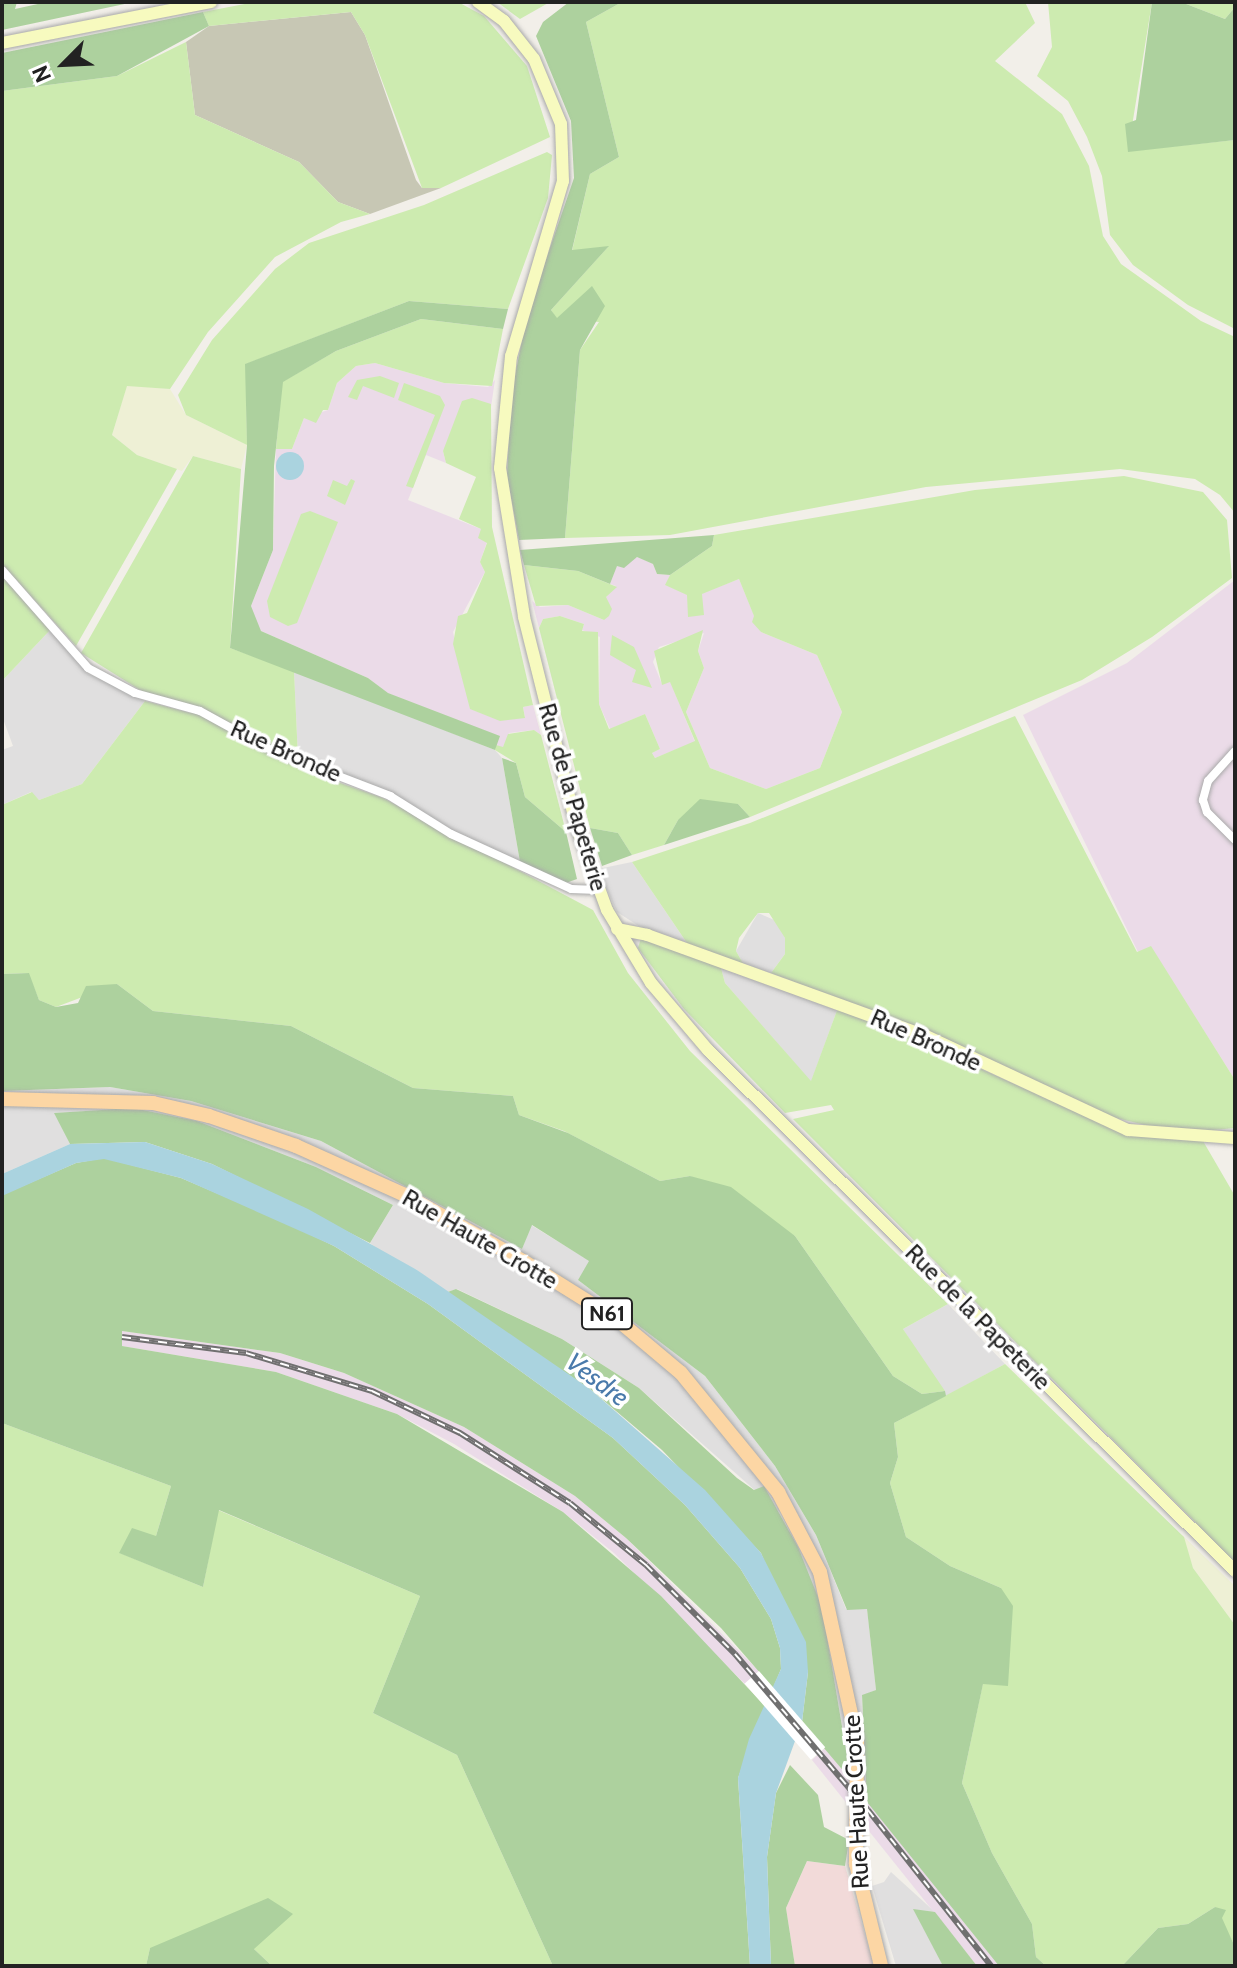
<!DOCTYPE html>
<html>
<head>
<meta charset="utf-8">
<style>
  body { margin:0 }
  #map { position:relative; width:1237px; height:1968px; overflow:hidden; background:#f2efe9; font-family:Cabin,sans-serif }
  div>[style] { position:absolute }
  .residential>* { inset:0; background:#e0dfdf }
  .commercial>* { inset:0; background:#f2dad9 }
  .industrial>* { inset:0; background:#ebdbe8 }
  .construction>* { inset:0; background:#c7c7b4 }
  .farmland>* { inset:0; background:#eef0d5 }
  .grass>* { inset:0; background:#cdebb0 }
  .forest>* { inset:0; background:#add19e }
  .water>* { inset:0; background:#aad3df }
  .round { border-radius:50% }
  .pier>* { inset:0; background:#fff; transform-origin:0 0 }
  .roads { filter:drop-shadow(0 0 2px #a9a9a9) drop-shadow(0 0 2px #a9a9a9) }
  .street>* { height:8px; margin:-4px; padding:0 4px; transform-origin:4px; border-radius:4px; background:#fff }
  .secondary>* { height:12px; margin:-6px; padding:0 6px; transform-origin:6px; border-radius:6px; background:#f7fabf }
  .primary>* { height:14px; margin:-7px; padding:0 7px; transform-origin:7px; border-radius:7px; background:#fcd6a4 }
  .rail>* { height:6px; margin-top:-3px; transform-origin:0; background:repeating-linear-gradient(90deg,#fff 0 9px,#707070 0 18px); box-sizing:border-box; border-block:2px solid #707070 }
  span { translate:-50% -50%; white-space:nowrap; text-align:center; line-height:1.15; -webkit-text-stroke:7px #fff; paint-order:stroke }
  .shield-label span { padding:2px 6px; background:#fff; border:2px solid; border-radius:6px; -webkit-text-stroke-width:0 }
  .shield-label { font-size:22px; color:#222; font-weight:700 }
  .street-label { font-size:24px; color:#222 }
  .water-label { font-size:26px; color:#4a7aab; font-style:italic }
  .frame { position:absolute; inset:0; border:4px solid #222; pointer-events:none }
  .north { position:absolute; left:24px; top:24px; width:80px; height:80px; -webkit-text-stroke:6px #fff; paint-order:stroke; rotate:246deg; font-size:22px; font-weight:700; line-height:32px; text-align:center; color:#222 }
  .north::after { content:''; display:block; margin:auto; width:28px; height:36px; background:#222; clip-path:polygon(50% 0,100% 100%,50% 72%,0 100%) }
</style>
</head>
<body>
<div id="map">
  <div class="residential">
    <div style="clip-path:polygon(52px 628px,87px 673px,145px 701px,82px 784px,39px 800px,31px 792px,2px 805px,2px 750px,13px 746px,2px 716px,2px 681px)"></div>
    <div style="clip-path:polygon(294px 671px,495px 750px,502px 758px,520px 862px,455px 833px,379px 787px,298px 758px)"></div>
    <div style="clip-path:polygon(632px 862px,689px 946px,645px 930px,617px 912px,598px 869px)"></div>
    <div style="clip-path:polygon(758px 913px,779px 922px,785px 938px,785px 954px,771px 973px,744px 965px,736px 951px)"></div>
    <div style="clip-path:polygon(720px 964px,839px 1005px,811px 1082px,725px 983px)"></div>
    <div style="clip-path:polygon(110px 1087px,191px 1101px,321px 1141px,522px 1249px,531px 1225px,590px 1261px,578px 1280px,705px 1376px,775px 1466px,816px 1535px,846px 1609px,867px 1608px,876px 1690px,862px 1696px,867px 1802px,851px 1780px,822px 1607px,782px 1514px,639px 1388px,562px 1339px,457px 1289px,445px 1293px,417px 1270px,386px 1256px,370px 1243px,393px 1205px,316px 1167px,197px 1121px,133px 1108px,55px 1113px,70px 1144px,2px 1174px,2px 1091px)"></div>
    <div style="clip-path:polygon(948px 1304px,1005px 1364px,946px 1396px,903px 1329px)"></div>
    <div style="clip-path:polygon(891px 1872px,935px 1912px,955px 1966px,896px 1966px,872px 1886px,884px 1882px)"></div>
  </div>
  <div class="commercial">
    <div style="clip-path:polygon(807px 1861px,845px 1866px,874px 1966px,795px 1966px,786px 1908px)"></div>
  </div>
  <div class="industrial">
    <div style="clip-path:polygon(375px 363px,444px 383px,488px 387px,495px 380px,491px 407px,443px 451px,446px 463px,426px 455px,408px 500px,481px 529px,487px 542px,480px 562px,485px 572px,453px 632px,470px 708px,525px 717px,523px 707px,533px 705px,541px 735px,534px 730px,509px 733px,503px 748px,496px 745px,499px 737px,387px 693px,368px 678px,261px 631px,253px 619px,251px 606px,273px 550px,276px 449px,292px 449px,304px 418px,328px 410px,337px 383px,356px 366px)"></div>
    <div style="clip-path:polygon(638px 557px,653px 564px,657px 574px,670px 575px,666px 585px,693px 597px,739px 579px,761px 632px,817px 655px,842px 712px,820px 768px,766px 789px,710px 768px,686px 712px,704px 668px,698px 651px,704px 633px,659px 647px,653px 662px,662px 684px,670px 681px,695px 742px,655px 758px,652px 753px,660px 749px,645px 714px,610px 729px,599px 704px,600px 637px,582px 630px,584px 624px,560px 616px,543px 619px,539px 628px,532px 601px,540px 607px,568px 605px,604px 620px,606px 597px,616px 586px,610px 584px,617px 565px)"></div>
    <div style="clip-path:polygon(1235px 580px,1235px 1080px,1151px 947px,1138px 952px,1023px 715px,1127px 663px)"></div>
    <div style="clip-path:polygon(122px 1331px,280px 1353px,344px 1373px,464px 1427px,575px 1496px,626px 1538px,759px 1671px,745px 1684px,614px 1553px,563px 1512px,454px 1444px,397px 1414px,276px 1372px,122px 1346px)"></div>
    <div style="clip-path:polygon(825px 1748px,948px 1901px,999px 1966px,977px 1966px,812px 1760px)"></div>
  </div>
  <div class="construction">
    <div style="clip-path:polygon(351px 12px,365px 35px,416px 180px,422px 188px,441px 188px,370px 214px,338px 202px,299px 162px,195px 115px,186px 42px,209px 26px)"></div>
  </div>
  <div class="farmland">
    <div style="clip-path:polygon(127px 385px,170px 389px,186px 415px,247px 445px,241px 469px,193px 456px,182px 471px,137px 455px,112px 435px)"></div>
    <div style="clip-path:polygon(1182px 1535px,1235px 1586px,1235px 1625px,1193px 1568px)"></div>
  </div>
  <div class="grass">
    <div style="clip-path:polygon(255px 2px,458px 2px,484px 16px,527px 66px,550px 137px,441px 188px,422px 188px,365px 35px,351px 12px,209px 26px,203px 12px)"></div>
    <div style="clip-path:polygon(497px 2px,550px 2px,520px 19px)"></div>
    <div style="clip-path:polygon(622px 2px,1025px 2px,1035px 23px,995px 61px,1062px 114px,1089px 166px,1103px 236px,1121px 264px,1201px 321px,1235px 337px,1235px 513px,1220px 495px,1195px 479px,1120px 469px,926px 487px,670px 535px,565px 538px,580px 350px,599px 322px,556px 318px,551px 310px,608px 247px,572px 251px,590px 174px,619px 157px,586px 22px)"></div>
    <div style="clip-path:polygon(1048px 2px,1152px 2px,1128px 151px,1235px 140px,1235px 329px,1188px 305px,1133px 265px,1110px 235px,1102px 176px,1087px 137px,1068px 101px,1037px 76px,1052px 47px)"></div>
    <div style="clip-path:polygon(1181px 2px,1235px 2px,1235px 7px,1225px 19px)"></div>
    <div style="clip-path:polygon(186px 42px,195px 115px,299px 162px,338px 202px,370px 214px,341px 222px,275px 257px,208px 332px,170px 389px,127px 386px,112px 435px,137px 455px,177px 469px,76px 646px,2px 564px,2px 91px,117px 76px)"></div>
    <div style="clip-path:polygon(547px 152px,552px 155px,548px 198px,508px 309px,409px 301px,246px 364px,247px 445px,186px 415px,178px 395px,212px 340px,275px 269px,309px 243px,424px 205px)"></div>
    <div style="clip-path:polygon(421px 319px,503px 329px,492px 386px,444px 383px,375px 363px,356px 366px,337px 383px,328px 410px,323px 410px,316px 423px,304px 418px,292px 449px,276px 449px,282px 382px,336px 351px)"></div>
    <div style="clip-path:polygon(380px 376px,399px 383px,394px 398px,363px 386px,357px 400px,348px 397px,357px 380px)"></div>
    <div style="clip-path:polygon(404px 383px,440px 396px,445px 405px,413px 488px,406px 486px,435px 415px,398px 400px)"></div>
    <div style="clip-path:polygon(472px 398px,491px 404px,492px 527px,533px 705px,523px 707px,525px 718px,500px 721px,470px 709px,453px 644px,458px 616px,467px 613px,485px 572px,480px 562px,487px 543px,478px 538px,481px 529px,459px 519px,476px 477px,446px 463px,443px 451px,462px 401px)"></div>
    <div style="clip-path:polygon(193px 456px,241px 469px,230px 648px,294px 671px,298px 758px,148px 695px,81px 653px)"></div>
    <div style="clip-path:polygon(1124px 476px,1203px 492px,1227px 520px,1232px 578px,1152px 637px,1082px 680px,750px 817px,738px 804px,678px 820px,664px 845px,632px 855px,618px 833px,590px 828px,539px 628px,543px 619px,560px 616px,584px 624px,582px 631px,598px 632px,599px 704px,609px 729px,645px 714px,660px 749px,652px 753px,655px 758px,695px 741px,670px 682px,662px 685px,654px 651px,703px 630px,698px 651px,704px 668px,686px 712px,710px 768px,766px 789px,820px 768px,842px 712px,817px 655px,761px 632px,752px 622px,754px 616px,739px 579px,702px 594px,704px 615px,688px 617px,687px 595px,665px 585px,670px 575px,712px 546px,714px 535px,975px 490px)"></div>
    <div style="clip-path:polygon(351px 479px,355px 481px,345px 505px,327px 496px,333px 480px,347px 486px)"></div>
    <div style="clip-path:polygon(310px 511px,338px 522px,297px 623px,288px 626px,270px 617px,267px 601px,301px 514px)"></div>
    <div style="clip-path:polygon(524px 565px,578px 571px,617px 587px,606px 597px,612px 609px,609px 616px,604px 620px,568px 605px,536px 606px)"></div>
    <div style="clip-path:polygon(2px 575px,52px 628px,2px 681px)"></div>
    <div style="clip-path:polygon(612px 635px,634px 647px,652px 688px,632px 682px,636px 670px,610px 655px)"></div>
    <div style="clip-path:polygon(145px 701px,202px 716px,295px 767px,383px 798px,593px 910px,628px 973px,690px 1051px,948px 1304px,903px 1329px,945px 1391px,922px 1394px,893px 1376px,795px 1236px,690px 1176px,660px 1181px,564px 1131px,519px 1115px,513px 1096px,413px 1088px,291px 1026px,153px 1011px,117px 984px,56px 1007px,39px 1000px,28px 973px,2px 974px,2px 805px,32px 792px,39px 800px,82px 784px)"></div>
    <div style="clip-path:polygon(1015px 716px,1137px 952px,1151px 946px,1235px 1080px,1235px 1128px,1179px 1133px,1095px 1113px,864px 1009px,771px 973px,785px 954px,785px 938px,769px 913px,758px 913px,739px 938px,736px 951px,744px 965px,689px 946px,632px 862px,750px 823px)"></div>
    <div style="clip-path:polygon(534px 730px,541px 735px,566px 832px,525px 797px,516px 763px,495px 750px,496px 745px,503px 747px,508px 734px)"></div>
    <div style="clip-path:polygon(641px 938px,720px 964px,725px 983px,811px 1081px,839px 1005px,1105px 1125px,1156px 1138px,1203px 1141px,1235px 1196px,1235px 1562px,793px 1119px,834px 1110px,831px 1105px,785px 1113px,684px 1009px,638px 948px)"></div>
    <div style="clip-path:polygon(1005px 1364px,1184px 1537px,1193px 1568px,1235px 1625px,1235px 1947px,1215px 1907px,1188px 1924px,1158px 1928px,1122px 1966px,1046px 1966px,1036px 1957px,1032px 1924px,992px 1853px,962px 1783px,983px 1683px,1008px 1685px,1001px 1588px,950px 1566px,906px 1537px,890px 1483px,898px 1457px,894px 1423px)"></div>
    <div style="clip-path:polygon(2px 1423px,171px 1486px,156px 1536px,120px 1553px,203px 1587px,218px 1510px,420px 1596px,373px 1713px,457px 1755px,553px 1966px,272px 1966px,254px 1949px,150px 1948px,146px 1966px,2px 1966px)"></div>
  </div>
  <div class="forest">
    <div style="clip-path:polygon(2px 2px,17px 2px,15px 9px,47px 2px,134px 2px,2px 30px)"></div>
    <div style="clip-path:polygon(569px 2px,622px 2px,586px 22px,619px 157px,590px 174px,572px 250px,609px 246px,551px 310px,557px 318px,592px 286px,605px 306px,580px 350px,565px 538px,519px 540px,507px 476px,511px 396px,527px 315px,574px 178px,571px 121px,536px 36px,543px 22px)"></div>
    <div style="clip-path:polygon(1152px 2px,1181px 2px,1225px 19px,1235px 7px,1235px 140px,1128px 152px,1125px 124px,1136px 120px)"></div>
    <div style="clip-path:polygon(203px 12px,209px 26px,117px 76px,2px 91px,2px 53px)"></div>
    <div style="clip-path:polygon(409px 301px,508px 309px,503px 329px,421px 319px,336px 351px,283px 382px,274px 466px,273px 550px,251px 606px,261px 631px,368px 678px,388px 693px,500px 736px,495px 750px,230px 648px,247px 445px,245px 364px)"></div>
    <div style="clip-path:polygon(714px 535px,712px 546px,670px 575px,657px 574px,653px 564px,637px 557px,624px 568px,617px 566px,610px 584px,578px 571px,524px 565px,520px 550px)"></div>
    <div style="clip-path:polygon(502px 758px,516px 763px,525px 797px,566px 832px,577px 879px,563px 884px,520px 862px)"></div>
    <div style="clip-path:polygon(700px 799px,738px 804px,750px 817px,664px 845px,678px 820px)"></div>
    <div style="clip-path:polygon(590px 828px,618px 833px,632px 855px,602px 866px)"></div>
    <div style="clip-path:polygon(29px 973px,39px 1000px,56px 1007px,78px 1003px,86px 986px,117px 984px,153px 1011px,291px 1026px,413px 1088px,513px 1096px,519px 1115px,568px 1133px,660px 1181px,690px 1176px,731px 1187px,795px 1236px,893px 1376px,922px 1394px,945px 1391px,946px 1396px,894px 1423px,898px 1457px,890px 1483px,906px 1537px,950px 1566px,1001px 1588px,1013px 1606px,1008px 1686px,983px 1684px,962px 1783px,992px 1853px,1032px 1924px,1036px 1957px,1046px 1966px,999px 1966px,867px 1802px,862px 1695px,876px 1690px,867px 1609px,847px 1610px,816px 1535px,775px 1466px,705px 1376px,578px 1280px,589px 1261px,532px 1225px,522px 1249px,321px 1141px,191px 1101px,110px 1087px,2px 1091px,2px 974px)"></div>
    <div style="clip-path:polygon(133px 1108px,197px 1121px,316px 1167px,393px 1205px,370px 1243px,212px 1164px,145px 1142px,70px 1144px,54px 1113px)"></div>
    <div style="clip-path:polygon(104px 1158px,181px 1178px,284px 1222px,334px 1246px,428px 1304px,613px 1438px,685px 1505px,740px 1568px,771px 1619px,780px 1648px,781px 1669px,773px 1688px,721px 1628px,626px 1538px,575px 1496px,464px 1427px,344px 1373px,280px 1353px,122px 1331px,122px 1346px,276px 1372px,397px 1414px,563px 1512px,661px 1596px,765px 1706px,738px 1778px,750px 1966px,553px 1966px,457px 1755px,373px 1713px,420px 1596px,219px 1510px,203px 1587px,119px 1553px,132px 1528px,156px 1536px,171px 1486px,2px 1423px,2px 1195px,76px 1163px)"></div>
    <div style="clip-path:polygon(456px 1289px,562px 1339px,639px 1388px,737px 1478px,754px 1490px,764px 1486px,798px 1547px,822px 1607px,851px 1780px,802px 1722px,808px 1672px,761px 1553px,662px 1450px,590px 1389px,445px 1293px)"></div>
    <div style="clip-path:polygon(790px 1765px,818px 1795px,824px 1827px,849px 1840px,845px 1866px,807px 1861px,786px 1908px,795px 1966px,771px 1966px,767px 1857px,776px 1793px)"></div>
    <div style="clip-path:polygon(268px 1898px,293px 1914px,254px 1949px,272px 1966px,146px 1966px,150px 1948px)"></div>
    <div style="clip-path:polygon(1215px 1907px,1226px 1910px,1222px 1918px,1235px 1947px,1235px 1966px,1122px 1966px,1158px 1928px,1188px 1924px)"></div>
    <div style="clip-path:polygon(913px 1909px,935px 1912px,977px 1966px,943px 1966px)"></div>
  </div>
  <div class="water">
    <div class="round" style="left:276px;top:452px;width:28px;height:28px"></div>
    <div style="clip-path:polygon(145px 1142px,212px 1164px,308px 1209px,417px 1270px,590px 1389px,705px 1490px,761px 1553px,806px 1642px,808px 1672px,802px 1722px,776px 1793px,767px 1857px,771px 1966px,750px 1966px,738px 1778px,749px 1739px,781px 1669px,780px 1648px,771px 1619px,740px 1568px,685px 1505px,613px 1438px,428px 1304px,334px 1246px,181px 1178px,104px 1159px,76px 1163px,2px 1196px,2px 1174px,70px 1144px)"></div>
  </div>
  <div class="pier">
    <div style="left:759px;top:1671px;width:101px;height:19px;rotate:49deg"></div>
  </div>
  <div class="roads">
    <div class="street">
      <div style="left:2px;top:570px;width:130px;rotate:48.7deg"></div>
      <div style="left:88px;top:668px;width:53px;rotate:28deg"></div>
      <div style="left:135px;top:693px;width:67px;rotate:15.5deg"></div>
      <div style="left:200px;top:711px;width:81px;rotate:28.8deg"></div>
      <div style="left:271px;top:750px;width:128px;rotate:21.1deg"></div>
      <div style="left:390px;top:796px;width:72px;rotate:31.9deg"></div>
      <div style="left:451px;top:834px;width:132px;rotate:24.6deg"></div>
      <div style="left:571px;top:889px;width:27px;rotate:2deg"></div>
      <div style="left:1235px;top:751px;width:40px;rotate:132deg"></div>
      <div style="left:1208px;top:781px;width:20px;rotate:105deg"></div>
      <div style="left:1203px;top:800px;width:13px;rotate:72deg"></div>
      <div style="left:1207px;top:812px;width:40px;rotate:45deg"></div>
    </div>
    <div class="secondary">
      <div style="left:478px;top:2px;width:32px;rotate:36deg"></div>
      <div style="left:504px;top:21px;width:48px;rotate:51.7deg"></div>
      <div style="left:534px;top:59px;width:70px;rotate:67.4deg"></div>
      <div style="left:561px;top:124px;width:57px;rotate:88deg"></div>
      <div style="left:563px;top:181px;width:183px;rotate:106.5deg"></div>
      <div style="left:511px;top:356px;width:113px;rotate:95.6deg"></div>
      <div style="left:500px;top:468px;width:151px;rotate:80.8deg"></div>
      <div style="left:524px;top:617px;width:218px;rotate:75.9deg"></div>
      <div style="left:577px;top:828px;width:87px;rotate:69.9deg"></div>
      <div style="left:607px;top:910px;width:85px;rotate:58.9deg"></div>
      <div style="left:651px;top:983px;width:88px;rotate:49.6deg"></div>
      <div style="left:708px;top:1050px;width:741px;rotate:44.67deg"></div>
      <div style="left:2px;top:43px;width:213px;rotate:-11.1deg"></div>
      <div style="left:617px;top:929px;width:31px;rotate:11deg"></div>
      <div style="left:647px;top:935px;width:294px;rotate:19.9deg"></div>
      <div style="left:924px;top:1035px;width:225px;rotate:25deg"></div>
      <div style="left:1128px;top:1130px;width:107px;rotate:4.3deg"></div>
    </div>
    <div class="primary">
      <div style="left:2px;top:1099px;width:151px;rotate:1.5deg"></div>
      <div style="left:153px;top:1103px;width:57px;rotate:13.1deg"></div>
      <div style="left:209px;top:1116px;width:92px;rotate:19deg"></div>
      <div style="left:296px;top:1146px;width:120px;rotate:24.2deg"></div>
      <div style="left:405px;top:1195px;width:135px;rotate:29.2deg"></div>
      <div style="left:523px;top:1261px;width:113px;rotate:32deg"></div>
      <div style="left:619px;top:1321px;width:81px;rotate:40deg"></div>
      <div style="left:681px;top:1373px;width:154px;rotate:50.8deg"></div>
      <div style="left:778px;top:1492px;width:90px;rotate:62.3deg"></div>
      <div style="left:820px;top:1572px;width:174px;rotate:77.7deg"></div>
      <div style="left:857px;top:1742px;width:122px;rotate:90.5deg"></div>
      <div style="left:856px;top:1864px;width:105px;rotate:76.2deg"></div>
    </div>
  </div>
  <div class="rail">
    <div style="left:122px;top:1337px;width:125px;rotate:7.4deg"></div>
    <div style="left:246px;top:1353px;width:132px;rotate:16.8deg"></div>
    <div style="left:372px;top:1391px;width:98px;rotate:25.5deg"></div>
    <div style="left:460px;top:1433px;width:130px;rotate:32.5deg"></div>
    <div style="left:570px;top:1503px;width:98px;rotate:39.2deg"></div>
    <div style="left:646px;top:1565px;width:126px;rotate:45deg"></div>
    <div style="left:735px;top:1654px;width:205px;rotate:49.6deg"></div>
    <div style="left:868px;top:1810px;width:199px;rotate:51.7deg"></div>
  </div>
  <div class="shield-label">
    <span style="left:607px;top:1314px">N61</span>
  </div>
  <div class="street-label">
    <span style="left:286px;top:751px;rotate:24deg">Rue Bronde</span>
    <span style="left:573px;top:797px;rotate:74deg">Rue de la Papeterie</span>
    <span style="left:926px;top:1040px;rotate:24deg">Rue Bronde</span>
    <span style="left:480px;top:1239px;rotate:30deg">Rue Haute Crotte</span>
    <span style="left:978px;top:1317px;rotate:45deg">Rue de la Papeterie</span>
    <span style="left:856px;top:1802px;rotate:-93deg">Rue Haute Crotte</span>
  </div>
  <div class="water-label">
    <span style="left:597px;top:1380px;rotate:37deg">Vesdre</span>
  </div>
  <div class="frame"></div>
  <div class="north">N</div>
</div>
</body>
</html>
